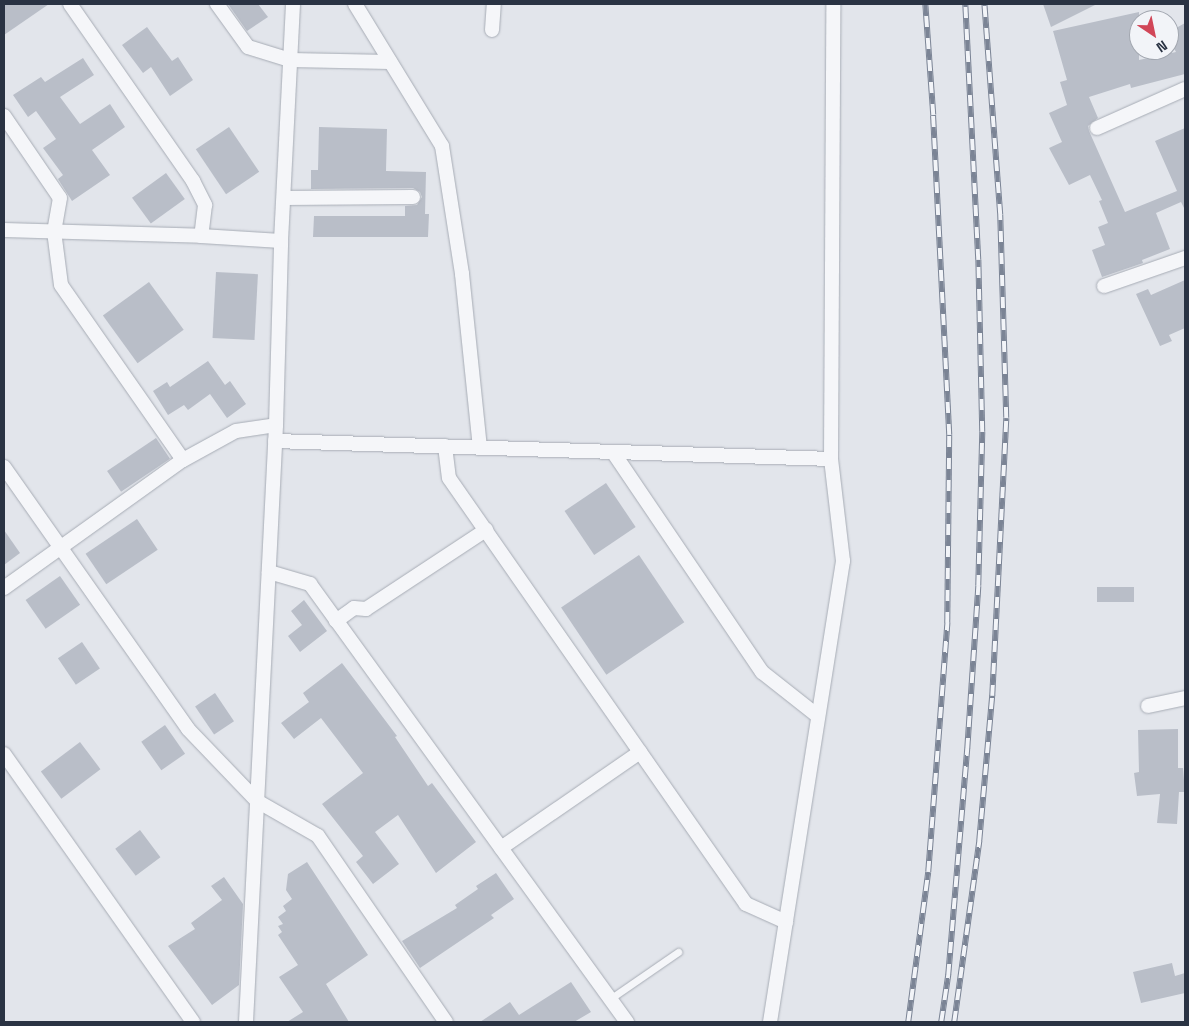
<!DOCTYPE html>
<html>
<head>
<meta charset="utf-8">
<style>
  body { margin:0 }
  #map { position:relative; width:1189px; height:1026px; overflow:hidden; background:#e2e5eb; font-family:"Space Grotesk",sans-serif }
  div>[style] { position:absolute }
  .building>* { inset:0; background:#b9bec8; transform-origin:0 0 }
  .roads { filter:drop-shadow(0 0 1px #a7acb5) drop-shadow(0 0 1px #a7acb5) }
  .service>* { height:7px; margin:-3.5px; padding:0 3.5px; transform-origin:3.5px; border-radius:3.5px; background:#f5f6f9 }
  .minor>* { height:14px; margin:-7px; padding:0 7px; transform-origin:7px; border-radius:7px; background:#f5f6f9 }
  .rail>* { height:5.5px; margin-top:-2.75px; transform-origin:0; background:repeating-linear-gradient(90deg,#f2f4f8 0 11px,#7b8495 0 22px); box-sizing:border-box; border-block:1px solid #7b8495 }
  span { translate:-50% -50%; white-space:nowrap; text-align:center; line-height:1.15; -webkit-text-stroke:4px #f2f4f8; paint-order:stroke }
  .frame { position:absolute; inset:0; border:5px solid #2a3343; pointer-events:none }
  .north { position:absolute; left:1129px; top:10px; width:50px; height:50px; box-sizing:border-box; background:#f2f4f8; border:1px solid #a2a7b0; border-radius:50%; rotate:146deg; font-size:14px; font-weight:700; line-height:20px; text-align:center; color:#2a3343 }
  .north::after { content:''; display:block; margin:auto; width:18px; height:22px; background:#d14658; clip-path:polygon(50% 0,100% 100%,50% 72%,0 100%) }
</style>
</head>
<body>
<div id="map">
  <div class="building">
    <div style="clip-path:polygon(4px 4px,49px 4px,4px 35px)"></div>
    <div style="clip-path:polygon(228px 4px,258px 4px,268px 17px,247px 31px)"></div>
    <div style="clip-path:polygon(1043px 4px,1097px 4px,1051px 27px)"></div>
    <div style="clip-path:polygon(1139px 12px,1139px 60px,1176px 52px,1169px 39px,1169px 32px,1185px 23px,1185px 74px,1131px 88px,1130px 84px,1089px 97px,1098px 118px,1088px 126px,1089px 131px,1125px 212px,1177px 191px,1155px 141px,1185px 128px,1185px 210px,1181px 202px,1156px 213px,1170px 249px,1142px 260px,1143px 263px,1102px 277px,1092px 250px,1105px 245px,1098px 227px,1108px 223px,1099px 201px,1102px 200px,1090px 175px,1069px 185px,1049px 148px,1062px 142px,1049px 113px,1067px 105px,1060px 82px,1067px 80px,1053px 31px)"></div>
    <div style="clip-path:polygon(147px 27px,172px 61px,178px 57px,193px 80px,170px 96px,151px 67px,143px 73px,122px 45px)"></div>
    <div style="clip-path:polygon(83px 58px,94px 75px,60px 97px,80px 124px,110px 104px,125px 127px,92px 150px,110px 175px,72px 201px,58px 179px,63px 175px,43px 148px,56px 139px,36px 111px,28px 117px,13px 95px,41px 77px,45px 82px)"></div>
    <div style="left:229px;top:127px;width:54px;height:40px;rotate:56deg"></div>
    <div style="clip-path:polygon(319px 127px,387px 129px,386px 171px,426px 172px,425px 214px,429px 214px,428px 237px,313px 237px,314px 216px,405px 216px,405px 206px,417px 205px,422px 197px,420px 192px,413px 188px,311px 189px,311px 170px,318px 170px)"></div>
    <div style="left:166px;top:173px;width:32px;height:42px;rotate:54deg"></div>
    <div style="left:216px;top:272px;width:42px;height:66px;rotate:3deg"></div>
    <div style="clip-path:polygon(1185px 280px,1185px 328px,1169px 335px,1172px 341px,1160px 346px,1136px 294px,1148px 289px,1151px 295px)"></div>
    <div style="left:149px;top:282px;width:59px;height:57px;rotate:54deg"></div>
    <div style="clip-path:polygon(208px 361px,225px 385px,230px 381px,246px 404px,227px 418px,210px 394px,188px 410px,184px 405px,168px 415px,153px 391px,167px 382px,170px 387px)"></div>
    <div style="left:156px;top:438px;width:25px;height:59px;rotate:56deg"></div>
    <div style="left:606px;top:483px;width:53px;height:50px;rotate:56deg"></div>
    <div style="left:137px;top:519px;width:37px;height:62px;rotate:56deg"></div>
    <div style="clip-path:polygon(4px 530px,20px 553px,4px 565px)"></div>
    <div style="left:639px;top:555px;width:81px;height:94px;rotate:56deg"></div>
    <div style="left:60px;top:576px;width:35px;height:42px;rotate:55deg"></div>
    <div style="left:1097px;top:587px;width:37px;height:15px"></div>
    <div style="clip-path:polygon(304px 600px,327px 631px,300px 652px,288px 636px,302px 625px,291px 611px)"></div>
    <div style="left:82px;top:642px;width:32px;height:29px;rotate:56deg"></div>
    <div style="clip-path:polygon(342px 663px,397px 736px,395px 737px,428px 786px,432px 783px,476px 842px,436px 873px,398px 815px,375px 832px,399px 864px,373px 884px,356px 862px,363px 856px,322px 804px,363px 773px,321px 718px,294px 739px,281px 723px,309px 702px,303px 693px)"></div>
    <div style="left:215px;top:693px;width:34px;height:24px;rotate:56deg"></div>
    <div style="left:165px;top:725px;width:35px;height:29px;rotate:55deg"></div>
    <div style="clip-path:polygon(1178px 729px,1178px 768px,1183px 768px,1185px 792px,1179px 792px,1177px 824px,1157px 823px,1160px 794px,1137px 796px,1134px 773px,1139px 772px,1138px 730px)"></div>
    <div style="left:80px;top:742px;width:34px;height:49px;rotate:53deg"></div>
    <div style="left:140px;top:830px;width:34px;height:31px;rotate:53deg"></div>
    <div style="clip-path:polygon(307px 862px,368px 955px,326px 984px,349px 1022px,287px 1022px,303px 1012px,279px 977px,298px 965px,278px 935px,282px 932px,278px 926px,283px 924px,278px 917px,286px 911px,283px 906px,292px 899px,286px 890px,288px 874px)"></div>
    <div style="clip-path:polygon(496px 873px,514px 899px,491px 915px,494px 918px,420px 968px,402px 941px,457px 908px,455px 905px,478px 889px,476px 886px)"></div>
    <div style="clip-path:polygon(224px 877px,243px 904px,239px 985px,212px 1005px,168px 946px,195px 929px,191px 923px,222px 900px,211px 886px)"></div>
    <div style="clip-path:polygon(1172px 963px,1175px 976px,1185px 973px,1185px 993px,1141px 1003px,1133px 972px)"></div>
    <div style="clip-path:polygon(571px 982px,591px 1012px,574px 1022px,480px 1022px,510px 1002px,519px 1015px)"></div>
  </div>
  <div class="roads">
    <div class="service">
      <div style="left:610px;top:999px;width:83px;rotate:-34.7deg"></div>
    </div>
    <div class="minor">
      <div style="left:70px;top:4px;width:216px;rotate:55.2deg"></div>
      <div style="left:193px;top:181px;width:27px;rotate:63deg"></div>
      <div style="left:205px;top:205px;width:31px;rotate:97deg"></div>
      <div style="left:217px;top:4px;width:53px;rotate:54.2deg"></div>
      <div style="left:248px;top:47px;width:44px;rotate:17.2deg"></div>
      <div style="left:290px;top:60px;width:100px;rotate:1.1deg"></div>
      <div style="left:355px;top:4px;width:167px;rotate:58.5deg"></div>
      <div style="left:442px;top:146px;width:130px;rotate:81.1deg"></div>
      <div style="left:462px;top:274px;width:174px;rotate:84.1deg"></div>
      <div style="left:492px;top:30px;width:26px;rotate:-86deg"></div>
      <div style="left:4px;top:116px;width:99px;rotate:55.7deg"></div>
      <div style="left:60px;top:198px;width:34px;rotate:100deg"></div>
      <div style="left:54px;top:231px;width:54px;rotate:82.6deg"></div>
      <div style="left:61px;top:285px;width:213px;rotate:55.1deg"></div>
      <div style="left:1097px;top:128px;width:96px;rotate:-23.9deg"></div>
      <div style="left:284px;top:198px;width:129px;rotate:-0.4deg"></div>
      <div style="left:4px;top:230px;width:197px;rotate:1.7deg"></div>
      <div style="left:201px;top:236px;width:80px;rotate:3.6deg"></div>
      <div style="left:1104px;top:286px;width:86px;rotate:-19.1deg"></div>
      <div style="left:275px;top:441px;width:556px;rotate:1.85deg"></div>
      <div style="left:445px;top:446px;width:32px;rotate:83deg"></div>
      <div style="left:449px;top:478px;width:519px;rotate:55.12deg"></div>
      <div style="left:746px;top:904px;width:44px;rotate:24.2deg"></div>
      <div style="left:613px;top:452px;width:266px;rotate:55.9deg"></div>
      <div style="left:762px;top:672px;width:71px;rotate:38.2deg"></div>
      <div style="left:4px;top:467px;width:320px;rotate:54.9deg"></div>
      <div style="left:188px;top:729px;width:100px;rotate:46.2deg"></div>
      <div style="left:257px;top:801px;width:70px;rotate:29.8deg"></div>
      <div style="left:318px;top:836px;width:226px;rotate:55.5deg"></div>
      <div style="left:269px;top:572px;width:43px;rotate:16.3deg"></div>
      <div style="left:310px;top:584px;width:541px;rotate:54.11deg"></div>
      <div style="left:4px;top:588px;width:220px;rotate:-35.6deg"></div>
      <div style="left:183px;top:460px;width:60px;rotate:-28.7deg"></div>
      <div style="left:236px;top:431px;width:40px;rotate:-8.5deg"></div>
      <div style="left:336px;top:621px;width:22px;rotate:-36deg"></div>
      <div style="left:354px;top:608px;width:12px;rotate:5deg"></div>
      <div style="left:366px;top:609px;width:144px;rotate:-33.4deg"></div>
      <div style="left:1148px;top:706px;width:38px;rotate:-12deg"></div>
      <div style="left:4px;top:754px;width:328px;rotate:54.8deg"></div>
      <div style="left:501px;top:848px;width:169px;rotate:-34.6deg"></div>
      <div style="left:246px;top:1022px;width:598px;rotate:-87.12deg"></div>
      <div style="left:276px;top:425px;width:184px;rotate:-88.4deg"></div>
      <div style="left:281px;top:241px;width:237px;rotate:-87.1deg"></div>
      <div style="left:770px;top:1022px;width:467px;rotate:-81deg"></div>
      <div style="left:843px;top:561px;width:103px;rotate:-96.7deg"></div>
      <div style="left:831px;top:459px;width:455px;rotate:-89.7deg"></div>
    </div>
  </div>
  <div class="rail">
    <div style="left:908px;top:1022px;width:151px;rotate:-82.4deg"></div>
    <div style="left:928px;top:872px;width:250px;rotate:-85.6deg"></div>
    <div style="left:947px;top:623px;width:188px;rotate:-89.4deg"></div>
    <div style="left:949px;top:435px;width:320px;rotate:-92.9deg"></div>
    <div style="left:933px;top:115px;width:111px;rotate:-94.1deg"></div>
    <div style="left:941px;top:1022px;width:48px;rotate:-81.5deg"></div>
    <div style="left:948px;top:975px;width:227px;rotate:-85.2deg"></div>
    <div style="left:967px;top:749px;width:163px;rotate:-86.1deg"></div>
    <div style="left:978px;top:586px;width:154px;rotate:-88.5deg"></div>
    <div style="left:982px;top:432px;width:172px;rotate:-91.3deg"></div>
    <div style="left:978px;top:260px;width:256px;rotate:-92.9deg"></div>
    <div style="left:954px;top:1022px;width:183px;rotate:-82.1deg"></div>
    <div style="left:979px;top:841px;width:146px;rotate:-84.9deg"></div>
    <div style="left:992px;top:696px;width:278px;rotate:-87.1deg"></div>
    <div style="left:1006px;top:418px;width:203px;rotate:-91.7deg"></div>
    <div style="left:1000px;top:215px;width:212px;rotate:-94.3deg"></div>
  </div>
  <div class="frame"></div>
  <div class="north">N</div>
</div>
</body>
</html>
